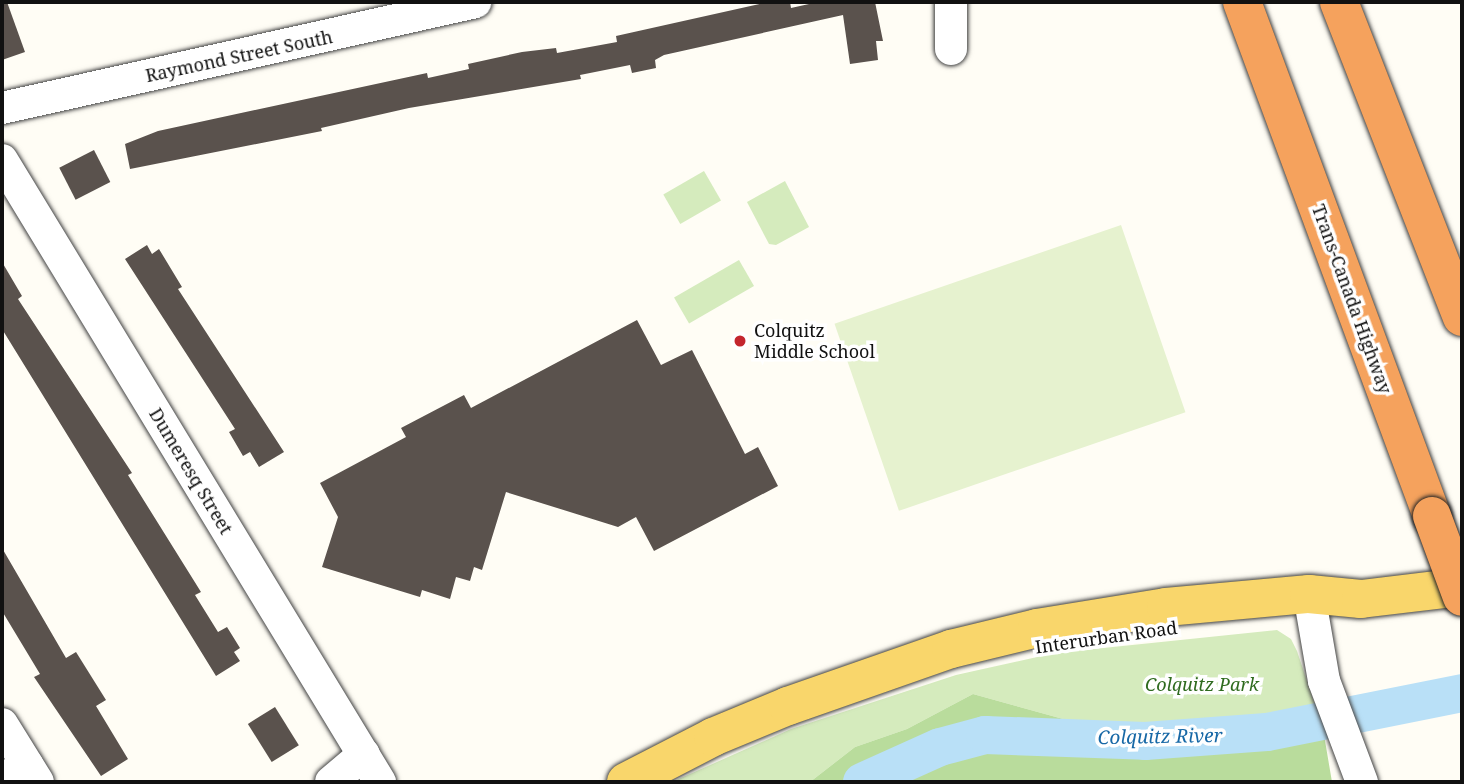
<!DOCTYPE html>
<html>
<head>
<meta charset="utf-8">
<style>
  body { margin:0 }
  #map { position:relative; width:1464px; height:784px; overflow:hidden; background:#fffdf5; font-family:"Noto Serif",serif }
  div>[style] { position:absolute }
  .green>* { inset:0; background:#d5ebbd; transform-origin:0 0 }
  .forest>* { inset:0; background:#b9dc9c }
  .pitch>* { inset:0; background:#e6f2cf; transform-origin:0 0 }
  .river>* { height:38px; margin:-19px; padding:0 19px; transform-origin:19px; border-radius:19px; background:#b9e0f7 }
  .building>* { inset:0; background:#5a524d; transform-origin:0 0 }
  .roads { filter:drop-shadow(0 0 2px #444) drop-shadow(0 0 2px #444) }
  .minor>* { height:32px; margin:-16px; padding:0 16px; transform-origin:16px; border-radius:16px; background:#fff }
  .major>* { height:38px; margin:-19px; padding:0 19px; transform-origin:19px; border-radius:19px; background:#f9d66b }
  .highway>* { height:38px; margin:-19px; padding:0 19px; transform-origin:19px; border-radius:19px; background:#f5a25d }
  .bridges { filter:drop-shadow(0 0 2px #222) drop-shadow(0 0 2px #222) }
  .highway-bridge>* { height:38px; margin:-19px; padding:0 19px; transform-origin:19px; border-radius:19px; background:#f5a25d }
  .dots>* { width:19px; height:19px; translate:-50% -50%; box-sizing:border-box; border:4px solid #fff; border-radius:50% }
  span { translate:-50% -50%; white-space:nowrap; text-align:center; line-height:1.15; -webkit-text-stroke:7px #fff; paint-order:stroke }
  .street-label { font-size:18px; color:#111 }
  .poi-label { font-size:18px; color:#111 }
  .left { translate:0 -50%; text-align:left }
  .park-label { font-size:18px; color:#2f6b1f; font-style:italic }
  .water-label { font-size:19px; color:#1768a6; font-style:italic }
  .frame { position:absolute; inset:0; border:4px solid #111; pointer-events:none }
</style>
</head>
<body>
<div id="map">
  <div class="green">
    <div style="left:704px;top:171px;width:34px;height:47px;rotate:60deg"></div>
    <div style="clip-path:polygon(785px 181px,809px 227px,776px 245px,769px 244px,747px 202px)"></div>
    <div style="left:739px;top:260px;width:30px;height:75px;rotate:60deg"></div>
    <div style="clip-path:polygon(1277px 630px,1291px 639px,1297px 651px,1323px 729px,1258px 727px,1170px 734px,1163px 749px,1140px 735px,1114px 733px,973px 694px,907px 729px,855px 747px,810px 782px,672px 782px,791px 729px,956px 675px,1055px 653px)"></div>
  </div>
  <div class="forest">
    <div style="clip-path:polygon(973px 694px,1114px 733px,1140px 735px,1163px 749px,1170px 734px,1258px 727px,1323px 729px,1332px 782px,810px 782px,855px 747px,907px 729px)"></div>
  </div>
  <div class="pitch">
    <div style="left:1121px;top:225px;width:198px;height:303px;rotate:71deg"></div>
  </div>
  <div class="river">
    <div style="left:862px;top:782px;width:85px;rotate:-24.2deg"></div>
    <div style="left:940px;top:747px;width:47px;rotate:-14.9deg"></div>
    <div style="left:985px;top:735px;width:160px;rotate:2.1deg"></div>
    <div style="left:1145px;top:741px;width:122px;rotate:-4.2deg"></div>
    <div style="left:1267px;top:732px;width:199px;rotate:-11.3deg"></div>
  </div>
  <div class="building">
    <div style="clip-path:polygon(2px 2px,7px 2px,25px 52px,2px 60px)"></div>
    <div style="clip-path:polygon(769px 2px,790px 2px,791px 8px,818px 2px,875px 2px,883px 41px,876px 41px,878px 60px,850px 64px,843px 15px,664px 55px,655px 60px,656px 68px,632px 73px,630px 65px,580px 75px,581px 79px,409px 108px,321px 128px,322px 131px,130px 169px,125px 144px,158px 131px,427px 73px,428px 78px,469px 69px,468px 64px,522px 52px,556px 48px,557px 53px,617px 42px,616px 36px)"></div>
    <div style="left:94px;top:150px;width:36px;height:39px;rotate:63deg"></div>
    <div style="clip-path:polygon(147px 245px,152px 254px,159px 249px,182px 287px,178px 289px,284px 452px,259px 467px,250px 452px,243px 456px,229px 432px,235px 429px,125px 259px)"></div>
    <div style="clip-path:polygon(2px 262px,22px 296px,18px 299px,132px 473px,128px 475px,201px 592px,195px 595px,218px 632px,227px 627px,240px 648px,234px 652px,240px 661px,216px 676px,2px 329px)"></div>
    <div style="clip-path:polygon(637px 320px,661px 365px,692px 350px,745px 454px,758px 447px,778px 486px,654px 551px,636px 517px,618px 527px,506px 492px,482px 570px,474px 567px,470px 581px,456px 577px,450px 599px,422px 590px,420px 597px,322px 567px,338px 517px,320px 483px,406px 437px,401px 428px,464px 395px,471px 408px)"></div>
    <div style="clip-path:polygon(2px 548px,66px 658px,76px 652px,106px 700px,96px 706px,128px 759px,101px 776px,34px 677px,40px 674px,2px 611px)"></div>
    <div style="left:275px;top:707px;width:45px;height:32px;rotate:58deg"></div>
  </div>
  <div class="roads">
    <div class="minor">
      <div style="left:951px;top:49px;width:47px;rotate:-90deg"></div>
      <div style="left:2px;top:108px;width:485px;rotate:-12.6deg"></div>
      <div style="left:2px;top:160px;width:728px;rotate:58.71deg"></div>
      <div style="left:1309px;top:594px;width:88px;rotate:80.2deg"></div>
      <div style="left:1324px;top:681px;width:108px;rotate:69.4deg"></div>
      <div style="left:2px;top:724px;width:68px;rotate:58.2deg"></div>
      <div style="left:2px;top:779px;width:29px;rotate:-29deg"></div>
      <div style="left:331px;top:782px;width:43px;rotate:-40.3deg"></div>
    </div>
    <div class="major">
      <div style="left:626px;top:782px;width:98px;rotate:-27.3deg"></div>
      <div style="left:713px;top:737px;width:81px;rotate:-22.5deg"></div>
      <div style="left:788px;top:706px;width:173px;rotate:-19.3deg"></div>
      <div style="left:951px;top:649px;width:89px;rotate:-13.7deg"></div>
      <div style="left:1037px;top:628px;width:131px;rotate:-9.2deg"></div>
      <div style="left:1166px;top:607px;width:144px;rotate:-5.2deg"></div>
      <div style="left:1309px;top:594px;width:52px;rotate:5.5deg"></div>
      <div style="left:1361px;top:599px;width:102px;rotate:-6.8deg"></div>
    </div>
    <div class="highway">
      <div style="left:1242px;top:2px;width:548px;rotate:69.71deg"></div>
      <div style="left:1339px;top:2px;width:338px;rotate:68.7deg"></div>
    </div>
  </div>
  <div class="bridges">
    <div class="highway-bridge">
      <div style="left:1432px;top:516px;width:86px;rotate:69.7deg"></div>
    </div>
  </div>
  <div class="dots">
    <div style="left:740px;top:341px;background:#c4262e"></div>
  </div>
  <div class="street-label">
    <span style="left:239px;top:56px;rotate:-12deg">Raymond Street South</span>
    <span style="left:1352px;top:299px;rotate:70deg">Trans-Canada Highway</span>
    <span style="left:191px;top:471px;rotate:59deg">Dumeresq Street</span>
    <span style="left:1106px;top:637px;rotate:-8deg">Interurban Road</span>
  </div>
  <div class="poi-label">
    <span class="left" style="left:754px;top:341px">Colquitz<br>Middle School</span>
  </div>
  <div class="park-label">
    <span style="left:1202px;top:684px">Colquitz Park</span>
  </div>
  <div class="water-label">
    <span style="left:1160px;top:737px;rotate:-1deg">Colquitz River</span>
  </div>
  <div class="frame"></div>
</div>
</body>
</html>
